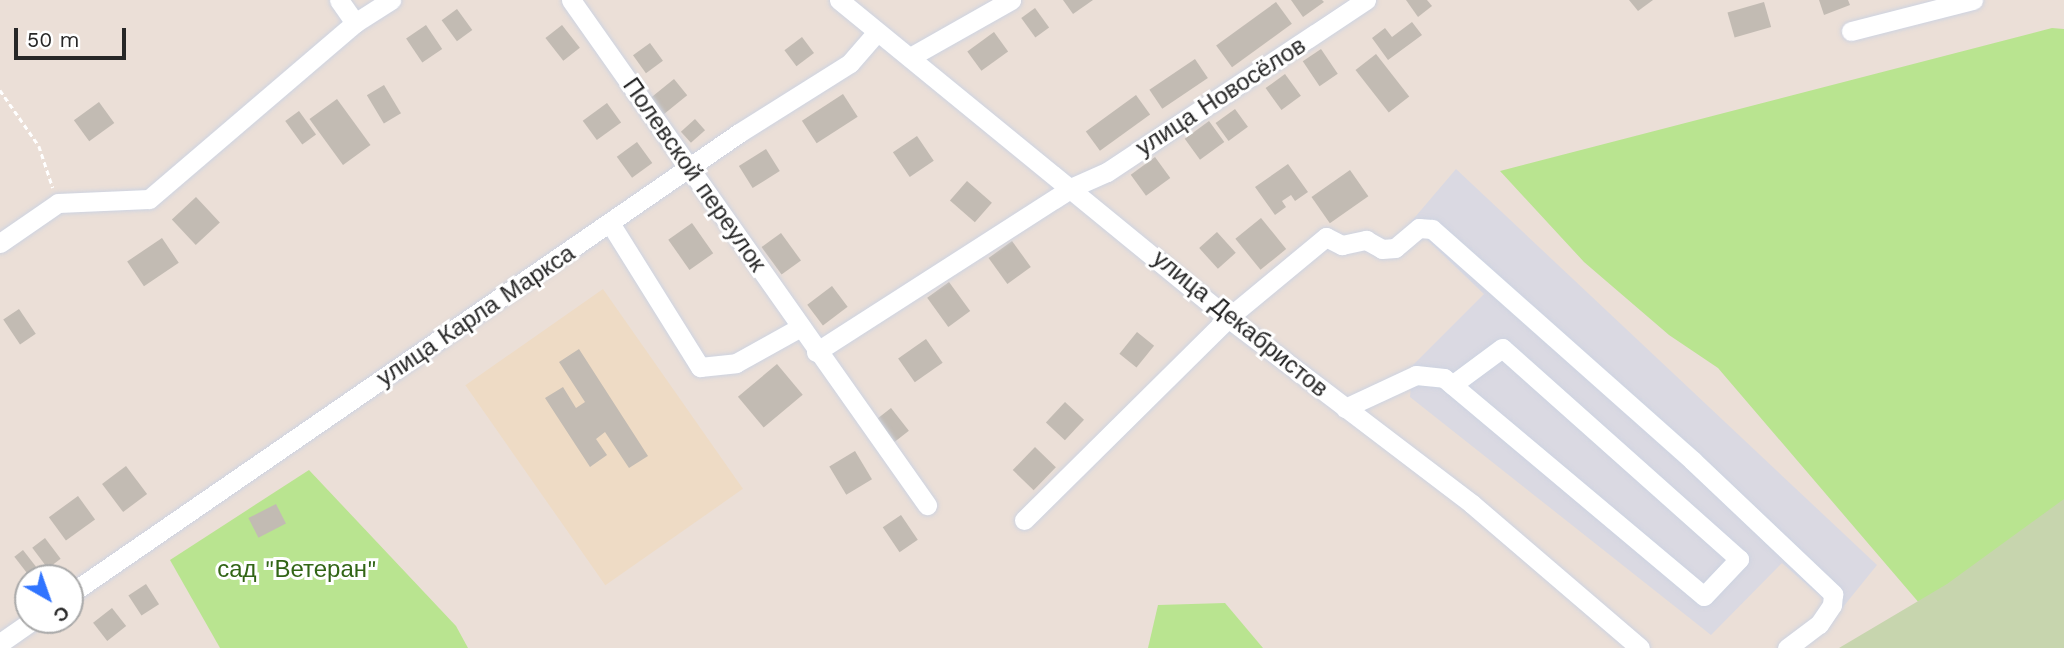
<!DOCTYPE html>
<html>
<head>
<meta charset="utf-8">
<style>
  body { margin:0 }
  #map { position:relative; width:2064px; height:648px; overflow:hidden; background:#ebdfd7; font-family:"Work Sans",sans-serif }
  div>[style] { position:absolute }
  .industrial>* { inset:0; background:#dad9e2 }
  .education>* { inset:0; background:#eedbc5; transform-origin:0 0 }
  .green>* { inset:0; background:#b9e490 }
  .cemetery>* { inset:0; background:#c7d5ae }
  .building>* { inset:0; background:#c2bbb3; transform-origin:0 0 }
  .path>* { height:2.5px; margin-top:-1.25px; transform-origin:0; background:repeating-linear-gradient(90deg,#fff 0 5px,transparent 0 8.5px) }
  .roads { filter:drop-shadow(0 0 2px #cdd3e1) drop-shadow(0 0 2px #cdd3e1) }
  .minor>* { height:19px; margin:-9.5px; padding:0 9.5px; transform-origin:9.5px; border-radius:9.5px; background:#fff }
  span { translate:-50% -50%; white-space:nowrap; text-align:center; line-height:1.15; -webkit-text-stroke:6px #fff; paint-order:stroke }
  .street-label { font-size:24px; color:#272727 }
  .park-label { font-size:24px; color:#326516 }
  .north { position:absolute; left:14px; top:564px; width:70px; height:70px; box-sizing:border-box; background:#fff; border:2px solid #a9a9a9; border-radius:50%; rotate:140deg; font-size:19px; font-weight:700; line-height:28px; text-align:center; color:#272727 }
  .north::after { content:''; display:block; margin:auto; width:24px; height:32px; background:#3074ff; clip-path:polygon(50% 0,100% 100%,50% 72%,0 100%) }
  .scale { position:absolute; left:14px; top:28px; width:112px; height:32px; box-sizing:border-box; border:4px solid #272727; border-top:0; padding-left:9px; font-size:21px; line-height:24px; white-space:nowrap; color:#272727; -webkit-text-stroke:5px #fff; paint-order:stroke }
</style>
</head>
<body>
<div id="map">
  <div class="industrial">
    <div style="clip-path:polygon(1456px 169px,1877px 565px,1839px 612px,1782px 563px,1711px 635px,1410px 397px,1413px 365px,1484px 294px,1410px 223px)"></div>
  </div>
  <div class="education">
    <div style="left:603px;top:289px;width:244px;height:168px;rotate:55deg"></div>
  </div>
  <div class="green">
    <div style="clip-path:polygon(2052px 28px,2064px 29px,2064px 648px,1920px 604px,1718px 368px,1669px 335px,1584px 262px,1500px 171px)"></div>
    <div style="clip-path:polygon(309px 470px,456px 626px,468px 648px,220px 648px,170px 560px)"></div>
    <div style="clip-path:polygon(1225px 603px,1263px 648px,1148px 648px,1158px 605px)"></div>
  </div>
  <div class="cemetery">
    <div style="clip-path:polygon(2064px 499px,2064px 648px,1839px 648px,1947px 584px)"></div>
  </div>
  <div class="building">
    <div style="clip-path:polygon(1063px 0,1093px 0,1073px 14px)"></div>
    <div style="clip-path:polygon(1291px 0,1322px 0,1324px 2px,1303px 17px)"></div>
    <div style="clip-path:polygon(1406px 0,1427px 0,1432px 6px,1418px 17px)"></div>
    <div style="clip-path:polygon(1629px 0,1653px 0,1638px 11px)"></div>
    <div style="clip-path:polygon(1819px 0,1848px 0,1850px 5px,1824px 15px)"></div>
    <div style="left:1276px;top:2px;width:27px;height:74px;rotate:54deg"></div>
    <div style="left:1764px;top:2px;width:26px;height:38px;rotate:74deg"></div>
    <div style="left:1035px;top:8px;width:24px;height:17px;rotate:54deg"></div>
    <div style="left:457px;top:9px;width:26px;height:19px;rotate:54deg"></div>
    <div style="clip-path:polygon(1412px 22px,1422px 35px,1388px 60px,1372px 38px,1385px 28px,1392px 37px)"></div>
    <div style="left:426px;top:25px;width:29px;height:24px;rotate:56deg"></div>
    <div style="left:562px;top:25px;width:29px;height:21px;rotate:52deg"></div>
    <div style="left:994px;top:32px;width:24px;height:33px;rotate:54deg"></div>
    <div style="left:802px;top:37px;width:20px;height:22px;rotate:53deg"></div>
    <div style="left:650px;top:43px;width:22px;height:21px;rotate:54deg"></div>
    <div style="left:1321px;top:49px;width:30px;height:22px;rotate:56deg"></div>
    <div style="left:1376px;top:54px;width:54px;height:26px;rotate:52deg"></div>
    <div style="left:1195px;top:59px;width:23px;height:55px;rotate:56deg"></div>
    <div style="left:1285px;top:74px;width:27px;height:24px;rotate:54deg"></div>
    <div style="left:674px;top:79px;width:21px;height:31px;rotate:51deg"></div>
    <div style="left:384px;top:85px;width:33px;height:20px;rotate:59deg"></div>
    <div style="left:843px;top:94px;width:27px;height:49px;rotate:57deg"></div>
    <div style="left:1136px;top:95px;width:24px;height:62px;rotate:54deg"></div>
    <div style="left:337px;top:99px;width:57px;height:34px;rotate:54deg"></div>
    <div style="left:99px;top:102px;width:26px;height:31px;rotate:54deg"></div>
    <div style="left:607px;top:103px;width:24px;height:30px;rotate:54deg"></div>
    <div style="left:1235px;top:109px;width:22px;height:24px;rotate:54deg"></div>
    <div style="left:299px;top:111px;width:29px;height:17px;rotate:54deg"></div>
    <div style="left:695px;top:119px;width:15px;height:19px;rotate:48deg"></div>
    <div style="left:1209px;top:121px;width:26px;height:30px;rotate:54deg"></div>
    <div style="left:917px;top:136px;width:30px;height:29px;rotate:56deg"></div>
    <div style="left:637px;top:142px;width:26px;height:25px;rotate:54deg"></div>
    <div style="left:766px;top:149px;width:26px;height:32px;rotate:58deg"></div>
    <div style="left:1155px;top:157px;width:26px;height:30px;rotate:54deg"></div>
    <div style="clip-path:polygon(1288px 164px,1308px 192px,1295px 201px,1291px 195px,1282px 201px,1286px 207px,1275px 215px,1255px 187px)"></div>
    <div style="left:1350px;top:170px;width:32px;height:47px;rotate:55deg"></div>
    <div style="left:967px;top:181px;width:33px;height:26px;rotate:41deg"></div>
    <div style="left:196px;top:197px;width:35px;height:33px;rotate:47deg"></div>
    <div style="left:1261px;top:218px;width:40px;height:33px;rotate:51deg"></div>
    <div style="left:692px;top:223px;width:37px;height:29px;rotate:55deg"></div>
    <div style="left:1217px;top:232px;width:28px;height:24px;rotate:48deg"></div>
    <div style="left:781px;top:233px;width:34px;height:24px;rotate:54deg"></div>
    <div style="left:162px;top:238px;width:30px;height:42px;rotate:56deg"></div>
    <div style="left:1012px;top:241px;width:32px;height:29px;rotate:54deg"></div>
    <div style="left:949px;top:282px;width:36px;height:27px;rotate:54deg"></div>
    <div style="left:832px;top:286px;width:26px;height:31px;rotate:53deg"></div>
    <div style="left:19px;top:309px;width:30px;height:19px;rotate:56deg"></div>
    <div style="left:1137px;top:332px;width:22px;height:28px;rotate:39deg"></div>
    <div style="left:926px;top:339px;width:29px;height:34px;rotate:55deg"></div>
    <div style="clip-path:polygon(579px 349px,648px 456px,629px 468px,605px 432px,596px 439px,607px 455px,590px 467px,545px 398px,563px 387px,576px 408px,585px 402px,559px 362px)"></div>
    <div style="left:777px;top:364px;width:40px;height:51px;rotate:50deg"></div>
    <div style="left:1065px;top:402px;width:26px;height:28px;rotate:43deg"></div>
    <div style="left:891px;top:408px;width:29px;height:26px;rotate:52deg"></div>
    <div style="left:1035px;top:447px;width:29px;height:32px;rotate:44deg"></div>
    <div style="left:855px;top:451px;width:33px;height:30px;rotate:59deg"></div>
    <div style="left:126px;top:466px;width:35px;height:30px;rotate:53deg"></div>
    <div style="left:78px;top:496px;width:29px;height:36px;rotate:54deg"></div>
    <div style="left:276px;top:504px;width:22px;height:31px;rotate:63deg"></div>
    <div style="left:901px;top:515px;width:30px;height:22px;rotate:56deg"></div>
    <div style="left:45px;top:538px;width:26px;height:16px;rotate:53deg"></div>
    <div style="left:23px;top:550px;width:24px;height:11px;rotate:52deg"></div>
    <div style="left:146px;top:584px;width:24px;height:21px;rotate:57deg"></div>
    <div style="left:112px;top:608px;width:23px;height:24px;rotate:52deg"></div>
  </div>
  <div class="path">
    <div style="left:0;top:90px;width:68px;rotate:55.1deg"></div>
    <div style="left:39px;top:146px;width:44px;rotate:71.6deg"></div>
  </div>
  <div class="roads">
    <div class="minor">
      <div style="left:339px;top:0;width:28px;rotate:55deg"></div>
      <div style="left:571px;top:0;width:618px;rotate:54.82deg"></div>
      <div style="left:839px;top:0;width:502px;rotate:39.27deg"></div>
      <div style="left:1228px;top:318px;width:307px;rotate:37.3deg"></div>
      <div style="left:1472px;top:504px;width:221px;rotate:40.6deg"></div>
      <div style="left:1851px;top:31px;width:126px;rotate:-14.3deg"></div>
      <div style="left:912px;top:56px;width:114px;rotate:-29.5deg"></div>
      <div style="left:610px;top:223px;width:170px;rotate:58deg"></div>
      <div style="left:700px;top:367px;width:36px;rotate:-6deg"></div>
      <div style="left:736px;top:363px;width:72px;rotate:-29.1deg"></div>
      <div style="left:0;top:243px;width:70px;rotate:-34.6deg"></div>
      <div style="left:58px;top:203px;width:91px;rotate:-2.5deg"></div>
      <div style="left:149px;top:199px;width:271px;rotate:-40.5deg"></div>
      <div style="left:355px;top:23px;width:43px;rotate:-32.6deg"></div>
      <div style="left:816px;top:352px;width:305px;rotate:-32.7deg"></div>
      <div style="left:1073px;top:187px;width:37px;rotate:-24deg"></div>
      <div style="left:1107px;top:172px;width:311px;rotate:-33.6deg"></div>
      <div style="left:1345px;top:408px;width:78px;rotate:-24.9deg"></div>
      <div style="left:1416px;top:375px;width:28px;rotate:6deg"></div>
      <div style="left:1444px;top:378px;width:339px;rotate:40deg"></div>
      <div style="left:1704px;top:596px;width:51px;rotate:-46.6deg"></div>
      <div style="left:1739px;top:559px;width:317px;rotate:-138.3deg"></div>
      <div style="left:1502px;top:348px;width:62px;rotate:143.5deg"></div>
      <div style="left:1024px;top:520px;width:287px;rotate:-44.7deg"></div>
      <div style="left:1228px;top:318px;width:127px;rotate:-39.6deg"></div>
      <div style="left:1326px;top:237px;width:18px;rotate:27deg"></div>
      <div style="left:1342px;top:245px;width:25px;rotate:-12deg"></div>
      <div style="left:1366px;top:240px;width:18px;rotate:29deg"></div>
      <div style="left:1382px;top:249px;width:13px;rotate:-4deg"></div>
      <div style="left:1395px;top:248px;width:31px;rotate:-40deg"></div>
      <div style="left:1419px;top:228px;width:13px;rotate:4deg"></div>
      <div style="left:1432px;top:229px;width:348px;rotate:41.6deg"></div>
      <div style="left:1692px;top:460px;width:195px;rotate:43.5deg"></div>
      <div style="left:1833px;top:594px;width:11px;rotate:95deg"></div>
      <div style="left:1832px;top:605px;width:23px;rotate:124deg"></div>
      <div style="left:1819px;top:624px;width:40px;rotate:143deg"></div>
      <div style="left:70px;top:594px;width:812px;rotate:-34.57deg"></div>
      <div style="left:739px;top:133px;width:131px;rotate:-32.2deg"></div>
      <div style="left:850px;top:63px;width:41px;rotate:-48.9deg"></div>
      <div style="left:0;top:643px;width:40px;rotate:-34.9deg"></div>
    </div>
  </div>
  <div class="street-label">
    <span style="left:1221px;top:97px;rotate:-33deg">улица Новосёлов</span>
    <span style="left:694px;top:175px;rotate:55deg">Полевской переулок</span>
    <span style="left:476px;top:316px;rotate:-34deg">улица Карла Маркса</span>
    <span style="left:1240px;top:324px;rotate:39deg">улица Декабристов</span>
  </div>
  <div class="park-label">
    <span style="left:297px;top:570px">сад "Ветеран"</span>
  </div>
  <div class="north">С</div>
  <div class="scale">50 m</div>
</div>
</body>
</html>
